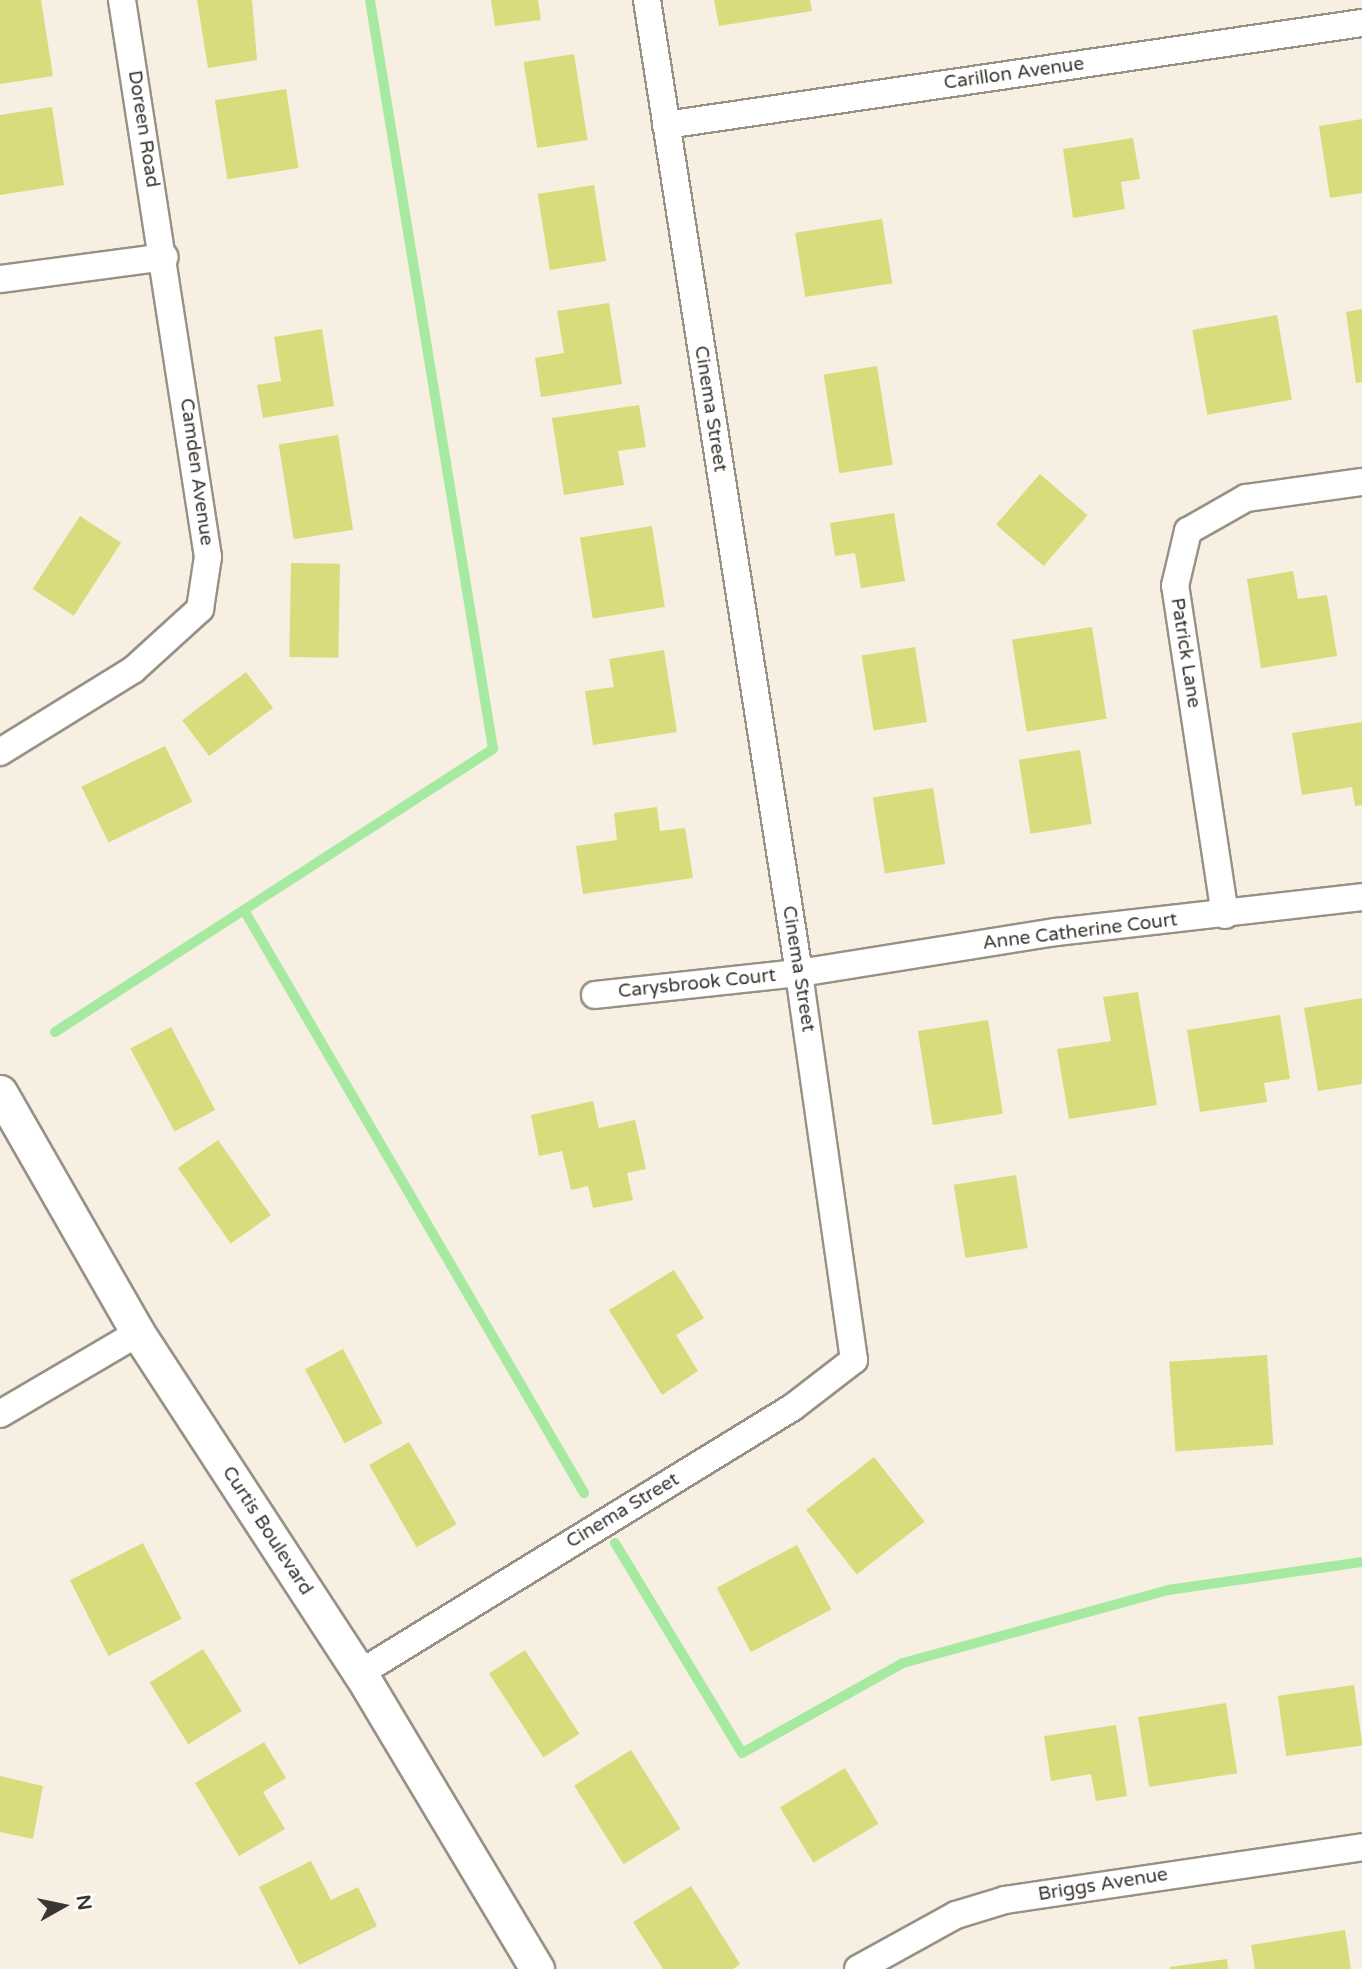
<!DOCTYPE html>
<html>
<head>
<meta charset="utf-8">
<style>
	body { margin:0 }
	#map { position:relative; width:1362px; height:1969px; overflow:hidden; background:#f7efe2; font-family:"Varela Round",sans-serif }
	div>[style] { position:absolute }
	.stream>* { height:10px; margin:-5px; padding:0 5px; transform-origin:5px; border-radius:5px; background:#a6eaa2 }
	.building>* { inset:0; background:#d9dc7c; transform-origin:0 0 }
	.roads { filter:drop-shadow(2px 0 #989186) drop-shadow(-2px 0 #989186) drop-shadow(0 2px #989186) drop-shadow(0 -2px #989186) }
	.minor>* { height:26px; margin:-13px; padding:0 13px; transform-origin:13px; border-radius:13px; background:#fff }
	.tertiary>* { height:33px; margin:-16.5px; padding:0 16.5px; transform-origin:16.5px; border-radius:16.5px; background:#fff }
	span { translate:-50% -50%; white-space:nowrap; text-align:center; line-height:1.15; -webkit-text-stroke:5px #fff; paint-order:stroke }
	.street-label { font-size:19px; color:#3a3632 }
	.north { position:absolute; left:28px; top:1871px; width:70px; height:70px; -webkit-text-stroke:5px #fff; paint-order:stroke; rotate:81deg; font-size:19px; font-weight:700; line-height:28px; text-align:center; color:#3a3632 }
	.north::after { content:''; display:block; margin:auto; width:24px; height:32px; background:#3a3632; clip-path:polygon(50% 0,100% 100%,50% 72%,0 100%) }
</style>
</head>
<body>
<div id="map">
	<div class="stream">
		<div style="left:244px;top:910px;width:675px;rotate:59.75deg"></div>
		<div style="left:55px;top:1032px;width:521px;rotate:-32.87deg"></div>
		<div style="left:493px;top:749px;width:759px;rotate:-99.33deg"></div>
		<div style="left:615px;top:1543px;width:245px;rotate:58.8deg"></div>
		<div style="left:742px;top:1753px;width:184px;rotate:-29.2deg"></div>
		<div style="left:903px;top:1663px;width:275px;rotate:-15.4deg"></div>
		<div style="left:1168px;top:1590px;width:196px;rotate:-8.2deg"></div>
	</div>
	<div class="building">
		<div style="clip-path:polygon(0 0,41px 0,53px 76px,0 84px)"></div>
		<div style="clip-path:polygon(197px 0,252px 0,257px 60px,208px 68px)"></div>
		<div style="clip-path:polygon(491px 0,538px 0,541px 20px,495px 26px)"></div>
		<div style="clip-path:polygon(714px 0,810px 0,812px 11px,719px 26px)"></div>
		<div style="left:574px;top:54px;width:87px;height:51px;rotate:81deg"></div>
		<div style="left:286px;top:89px;width:80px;height:72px;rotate:81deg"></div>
		<div style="clip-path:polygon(52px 107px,64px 185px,0 195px,0 115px)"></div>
		<div style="clip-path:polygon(1362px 119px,1362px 193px,1330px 198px,1319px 126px)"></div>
		<div style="clip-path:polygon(1133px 138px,1140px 179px,1121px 182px,1125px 209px,1073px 218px,1063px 149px)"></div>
		<div style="left:594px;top:185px;width:77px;height:57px;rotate:81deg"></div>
		<div style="left:882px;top:219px;width:65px;height:88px;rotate:81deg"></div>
		<div style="clip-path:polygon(609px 303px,622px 384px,541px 397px,535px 358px,564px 353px,557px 311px)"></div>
		<div style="clip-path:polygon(1362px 309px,1362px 382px,1356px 383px,1346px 312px)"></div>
		<div style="left:1277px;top:315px;width:86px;height:86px;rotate:80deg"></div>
		<div style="clip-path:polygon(322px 329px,334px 406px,263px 418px,257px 385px,281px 381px,274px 337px)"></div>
		<div style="left:877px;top:366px;width:100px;height:54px;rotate:81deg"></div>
		<div style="clip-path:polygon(639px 405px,646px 447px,618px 451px,624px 485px,564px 495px,552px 418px)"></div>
		<div style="left:338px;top:435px;width:96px;height:60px;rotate:81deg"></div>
		<div style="left:1040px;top:474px;width:63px;height:67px;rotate:41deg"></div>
		<div style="clip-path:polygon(894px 513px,905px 581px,861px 588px,855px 553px,835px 556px,830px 523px)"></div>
		<div style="left:80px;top:516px;width:49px;height:87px;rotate:33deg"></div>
		<div style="left:652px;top:526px;width:82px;height:73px;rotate:81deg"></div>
		<div style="left:291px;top:563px;width:49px;height:94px;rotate:1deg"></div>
		<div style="clip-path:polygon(1293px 571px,1298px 599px,1327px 595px,1337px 656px,1261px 668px,1247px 579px)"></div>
		<div style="left:1092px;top:627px;width:93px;height:81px;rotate:81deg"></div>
		<div style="left:915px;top:647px;width:76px;height:54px;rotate:81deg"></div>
		<div style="clip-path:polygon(664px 650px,677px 732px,593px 745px,585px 691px,614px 687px,609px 659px)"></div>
		<div style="left:246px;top:672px;width:45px;height:80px;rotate:53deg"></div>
		<div style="clip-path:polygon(1362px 722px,1362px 805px,1355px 806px,1352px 787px,1302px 795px,1292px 733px)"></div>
		<div style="left:165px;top:746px;width:62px;height:93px;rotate:64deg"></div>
		<div style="left:1080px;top:750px;width:75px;height:62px;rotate:81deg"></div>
		<div style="left:933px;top:788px;width:77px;height:61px;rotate:81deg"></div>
		<div style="clip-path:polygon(657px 807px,660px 831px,685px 828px,693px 878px,583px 894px,576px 846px,617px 840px,614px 813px)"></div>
		<div style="clip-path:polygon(1138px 992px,1157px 1105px,1069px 1119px,1057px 1049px,1111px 1041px,1103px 997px)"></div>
		<div style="clip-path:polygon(1362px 998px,1362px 1084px,1318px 1091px,1304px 1008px)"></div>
		<div style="clip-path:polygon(1280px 1015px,1290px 1079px,1264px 1083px,1267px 1102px,1200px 1112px,1187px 1030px)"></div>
		<div style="left:988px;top:1020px;width:95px;height:71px;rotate:81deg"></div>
		<div style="left:171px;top:1027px;width:94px;height:46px;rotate:62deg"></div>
		<div style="clip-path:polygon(593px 1101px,599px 1128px,635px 1120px,646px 1169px,627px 1173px,633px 1200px,593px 1208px,588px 1186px,571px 1190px,562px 1151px,539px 1156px,531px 1115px)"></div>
		<div style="left:218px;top:1140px;width:92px;height:49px;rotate:55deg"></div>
		<div style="left:1016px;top:1175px;width:74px;height:63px;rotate:81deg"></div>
		<div style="clip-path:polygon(674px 1270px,704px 1318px,676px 1335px,698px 1371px,662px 1395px,609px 1310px)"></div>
		<div style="left:343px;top:1349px;width:84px;height:43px;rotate:62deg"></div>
		<div style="left:1267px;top:1355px;width:90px;height:98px;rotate:86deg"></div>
		<div style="left:409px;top:1442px;width:95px;height:46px;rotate:60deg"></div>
		<div style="left:874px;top:1457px;width:82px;height:86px;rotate:52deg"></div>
		<div style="left:143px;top:1543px;width:85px;height:82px;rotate:63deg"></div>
		<div style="left:797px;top:1545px;width:73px;height:91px;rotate:62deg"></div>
		<div style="left:203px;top:1649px;width:73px;height:63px;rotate:58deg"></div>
		<div style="left:525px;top:1650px;width:100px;height:43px;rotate:57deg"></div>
		<div style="left:1354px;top:1685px;width:61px;height:77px;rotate:82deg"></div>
		<div style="left:1226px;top:1703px;width:71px;height:89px;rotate:81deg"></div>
		<div style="clip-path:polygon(1116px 1725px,1127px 1796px,1096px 1801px,1091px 1774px,1051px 1781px,1044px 1736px)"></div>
		<div style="clip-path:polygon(264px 1742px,286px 1778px,263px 1792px,285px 1829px,239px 1856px,195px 1783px)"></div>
		<div style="left:631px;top:1750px;width:93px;height:67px;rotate:58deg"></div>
		<div style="left:845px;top:1768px;width:65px;height:76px;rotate:59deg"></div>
		<div style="clip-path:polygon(0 1776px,43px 1786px,33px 1839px,0 1832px)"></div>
		<div style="clip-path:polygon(311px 1861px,331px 1900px,358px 1887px,377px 1926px,299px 1965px,259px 1887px)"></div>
		<div style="clip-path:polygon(691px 1886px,740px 1964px,733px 1969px,663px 1969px,633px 1922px)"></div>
		<div style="clip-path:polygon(1345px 1930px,1351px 1969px,1255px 1969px,1251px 1945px)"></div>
		<div style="clip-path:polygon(1227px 1959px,1228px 1969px,1170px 1969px,1170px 1967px)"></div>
	</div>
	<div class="roads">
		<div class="minor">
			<div style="left:666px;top:125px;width:703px;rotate:-8.34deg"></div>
			<div style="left:0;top:279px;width:166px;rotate:-7.6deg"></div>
			<div style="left:0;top:752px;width:156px;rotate:-31.7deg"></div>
			<div style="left:133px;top:670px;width:91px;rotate:-42.3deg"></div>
			<div style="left:200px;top:609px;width:53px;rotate:-81.3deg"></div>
			<div style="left:208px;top:557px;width:564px;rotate:-98.78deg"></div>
			<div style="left:1225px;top:915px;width:333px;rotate:-98.6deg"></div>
			<div style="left:1175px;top:586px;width:57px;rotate:-76.7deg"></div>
			<div style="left:1188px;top:531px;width:67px;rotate:-29.6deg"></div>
			<div style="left:1246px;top:498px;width:117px;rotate:-7.9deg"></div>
			<div style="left:595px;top:995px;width:205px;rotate:-6.2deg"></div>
			<div style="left:799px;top:973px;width:260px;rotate:-9.1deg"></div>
			<div style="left:1056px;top:932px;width:308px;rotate:-6.5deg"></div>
			<div style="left:0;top:1414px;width:160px;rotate:-30.4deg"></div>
			<div style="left:360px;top:1673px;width:508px;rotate:-31.56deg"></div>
			<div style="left:793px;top:1407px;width:77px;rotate:-37.6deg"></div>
			<div style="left:854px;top:1360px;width:391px;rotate:-98.1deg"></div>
			<div style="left:799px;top:973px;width:985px;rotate:-98.88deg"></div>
			<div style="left:858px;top:1969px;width:112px;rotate:-28.9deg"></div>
			<div style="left:956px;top:1915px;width:51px;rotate:-17deg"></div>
			<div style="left:1005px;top:1900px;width:361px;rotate:-8.4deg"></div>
		</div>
		<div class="tertiary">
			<div style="left:0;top:1092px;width:278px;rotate:60.2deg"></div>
			<div style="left:138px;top:1333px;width:406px;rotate:56.9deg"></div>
			<div style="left:360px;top:1673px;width:345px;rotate:59.1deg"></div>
		</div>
	</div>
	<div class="street-label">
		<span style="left:1014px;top:74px;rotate:-8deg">Carillon Avenue</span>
		<span style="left:143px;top:129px;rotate:81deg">Doreen Road</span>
		<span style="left:710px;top:409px;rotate:81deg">Cinema Street</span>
		<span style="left:196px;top:472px;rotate:82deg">Camden Avenue</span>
		<span style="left:1185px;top:653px;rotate:81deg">Patrick Lane</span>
		<span style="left:1080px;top:932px;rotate:-7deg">Anne Catherine Court</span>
		<span style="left:798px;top:969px;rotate:81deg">Cinema Street</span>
		<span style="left:697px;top:984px;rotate:-6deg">Carysbrook Court</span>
		<span style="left:623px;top:1511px;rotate:-31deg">Cinema Street</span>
		<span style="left:267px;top:1531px;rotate:57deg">Curtis Boulevard</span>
		<span style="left:1103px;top:1885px;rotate:-9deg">Briggs Avenue</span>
	</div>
	<div class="north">N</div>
</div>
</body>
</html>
